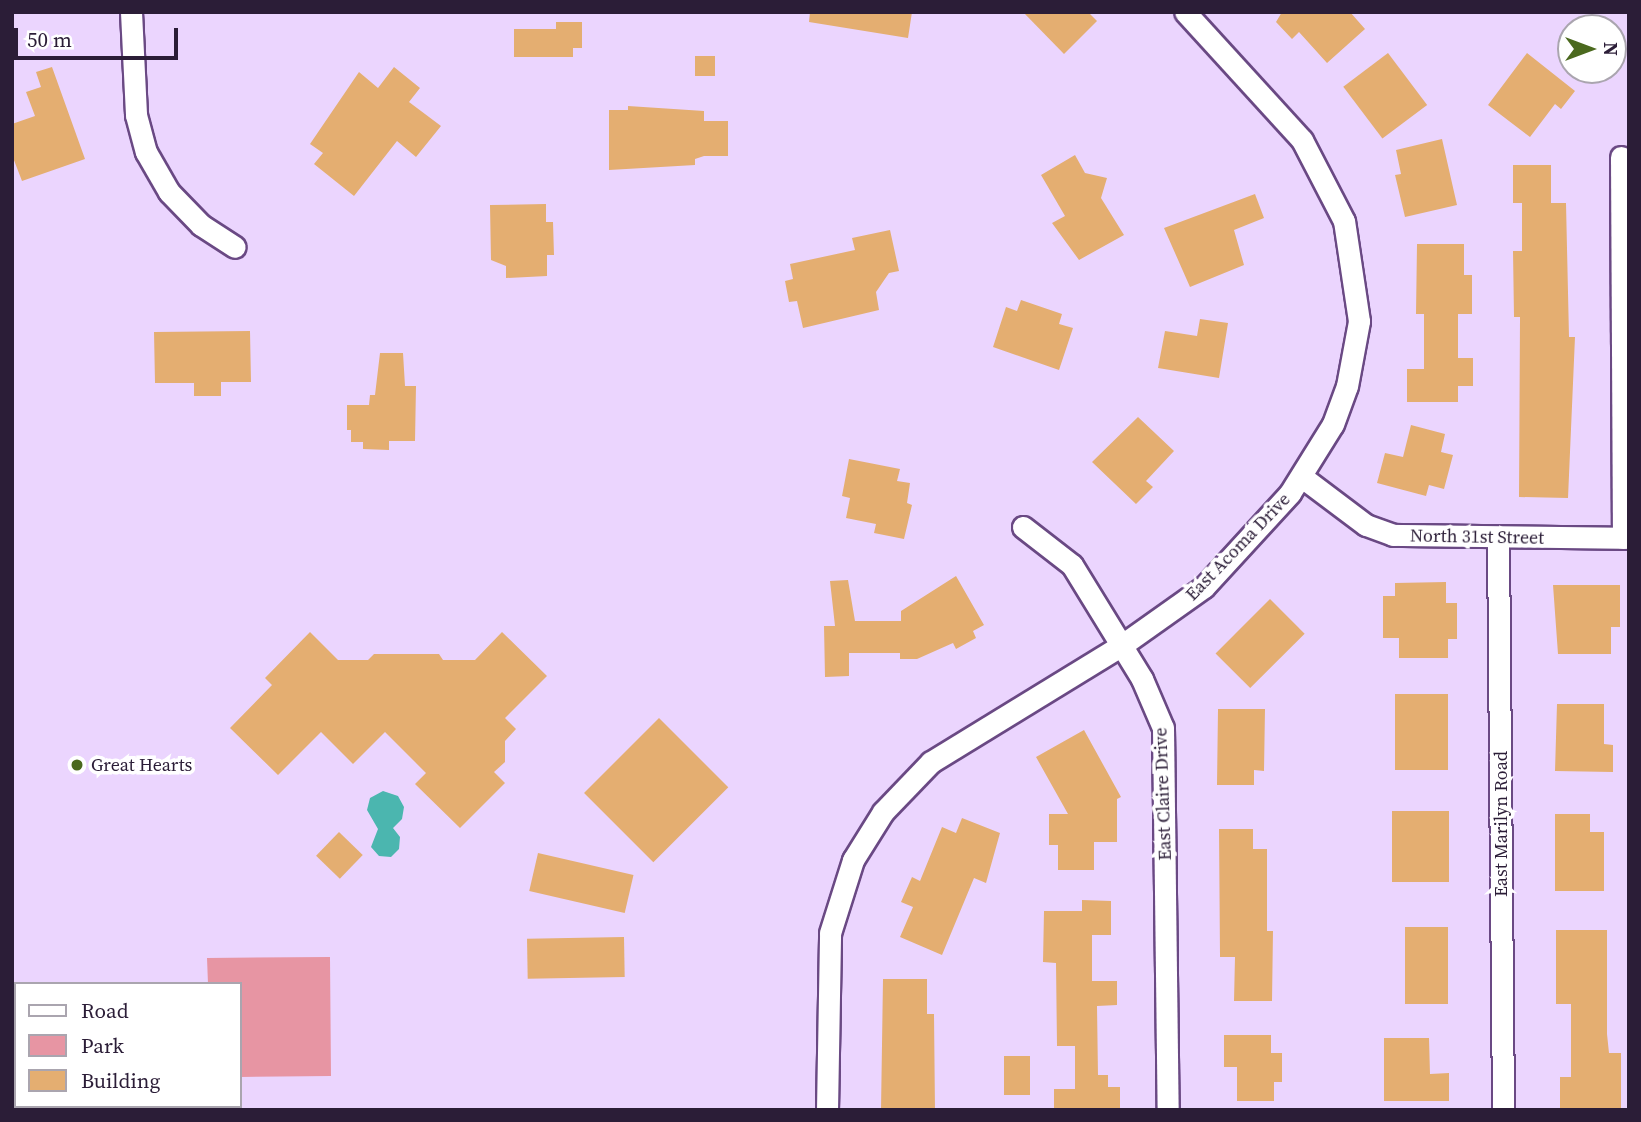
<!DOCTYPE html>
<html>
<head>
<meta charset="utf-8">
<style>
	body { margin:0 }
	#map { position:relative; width:1641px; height:1122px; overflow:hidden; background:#ebd5fe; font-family:"Source Serif 4",serif }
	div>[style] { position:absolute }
	.green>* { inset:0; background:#e795a3 }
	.water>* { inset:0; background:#4bb6af }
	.building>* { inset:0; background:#e4ae71; transform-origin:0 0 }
	.roads { filter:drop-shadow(2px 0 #6a4984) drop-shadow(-2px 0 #6a4984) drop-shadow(0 2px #6a4984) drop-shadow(0 -2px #6a4984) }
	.street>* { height:21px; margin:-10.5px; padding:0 10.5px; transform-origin:10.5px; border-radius:10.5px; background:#fff }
	.dots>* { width:19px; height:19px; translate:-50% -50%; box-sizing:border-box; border:4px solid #fff; border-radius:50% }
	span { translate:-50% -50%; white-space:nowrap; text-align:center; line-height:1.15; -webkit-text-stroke:7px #fff; paint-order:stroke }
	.street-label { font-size:18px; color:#2b1d37 }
	.poi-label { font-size:18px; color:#2b1d37 }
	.left { translate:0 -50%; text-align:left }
	.frame { position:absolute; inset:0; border:14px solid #2b1d37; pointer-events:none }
	.legend { position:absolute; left:14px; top:982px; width:228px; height:126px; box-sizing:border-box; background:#fff; border:2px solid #aaa5af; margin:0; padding:9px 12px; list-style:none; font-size:21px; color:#2b1d37 }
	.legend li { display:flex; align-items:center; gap:14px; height:35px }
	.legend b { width:35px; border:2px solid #aaa5af }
	.north { position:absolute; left:1557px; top:14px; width:70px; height:70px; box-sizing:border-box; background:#fff; border:2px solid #aaa5af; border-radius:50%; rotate:90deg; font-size:19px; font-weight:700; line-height:28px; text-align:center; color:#2b1d37 }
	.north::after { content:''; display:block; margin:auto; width:24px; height:32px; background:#4b691e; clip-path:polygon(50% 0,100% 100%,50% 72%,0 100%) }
	.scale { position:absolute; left:14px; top:28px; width:164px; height:32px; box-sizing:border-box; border:4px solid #2b1d37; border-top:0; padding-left:9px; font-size:21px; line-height:24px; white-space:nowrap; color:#2b1d37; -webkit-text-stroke:5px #fff; paint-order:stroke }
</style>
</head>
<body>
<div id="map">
	<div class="green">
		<div style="clip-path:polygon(330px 957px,331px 1076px,240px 1077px,240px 984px,208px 984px,207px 958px)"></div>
	</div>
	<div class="water">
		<div style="clip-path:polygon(383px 791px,398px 796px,404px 807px,402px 819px,393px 828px,400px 837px,399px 849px,391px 857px,379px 856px,371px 847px,378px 829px,367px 810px,370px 798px)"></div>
	</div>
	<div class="building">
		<div style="clip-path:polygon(810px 12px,912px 12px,908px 38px,809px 22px)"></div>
		<div style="clip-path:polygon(1023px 12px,1088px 12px,1097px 21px,1064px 54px)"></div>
		<div style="clip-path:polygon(1282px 12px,1350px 12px,1365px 29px,1327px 63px,1299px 32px,1292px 39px,1276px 22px)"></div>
		<div style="clip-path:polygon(556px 22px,582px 22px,582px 48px,573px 48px,573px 57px,514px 57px,514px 29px,556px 29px)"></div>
		<div style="left:1388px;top:53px;width:65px;height:56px;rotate:53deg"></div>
		<div style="clip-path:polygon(1527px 53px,1575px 91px,1561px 109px,1555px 104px,1530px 137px,1488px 105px)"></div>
		<div style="left:695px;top:56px;width:20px;height:20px"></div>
		<div style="clip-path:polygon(52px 67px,85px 159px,22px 181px,12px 155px,12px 124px,35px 116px,26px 92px,41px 87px,36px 72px)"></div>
		<div style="clip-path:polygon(394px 67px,420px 88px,409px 102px,441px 126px,416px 157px,397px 141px,354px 196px,314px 164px,323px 153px,310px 144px,359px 72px,378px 88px)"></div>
		<div style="clip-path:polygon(628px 106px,704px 111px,704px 121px,728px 121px,728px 156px,704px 156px,695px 159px,695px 165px,609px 170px,609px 110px,628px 110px)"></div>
		<div style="clip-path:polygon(1442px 139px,1457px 205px,1405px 217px,1395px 175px,1401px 174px,1396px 150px)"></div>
		<div style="clip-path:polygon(1075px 155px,1085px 173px,1107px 178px,1101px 198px,1124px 235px,1079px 260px,1052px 223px,1065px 216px,1041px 175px)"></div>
		<div style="clip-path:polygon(1513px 165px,1551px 165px,1551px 203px,1566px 203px,1569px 337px,1575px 337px,1568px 498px,1519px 497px,1520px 317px,1514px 317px,1513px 251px,1522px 251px,1522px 203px,1513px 203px)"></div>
		<div style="clip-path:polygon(1255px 194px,1264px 218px,1234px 230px,1244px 265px,1190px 287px,1164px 228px)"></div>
		<div style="clip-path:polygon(546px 204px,546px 222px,553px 222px,554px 255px,547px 255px,547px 276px,506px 278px,506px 266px,491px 260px,490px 205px)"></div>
		<div style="clip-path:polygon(890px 230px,899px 271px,889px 273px,876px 292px,879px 310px,803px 328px,797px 301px,789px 302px,785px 281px,793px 279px,790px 264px,855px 250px,852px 238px)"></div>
		<div style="clip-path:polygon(1417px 244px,1464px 244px,1464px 275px,1472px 275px,1472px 314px,1458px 314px,1458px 358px,1473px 358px,1473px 386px,1458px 386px,1458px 402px,1407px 402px,1407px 369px,1424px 369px,1424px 314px,1416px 314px)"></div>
		<div style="clip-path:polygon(1021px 300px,1062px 314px,1059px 324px,1073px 328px,1059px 370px,993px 347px,1006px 307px,1017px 311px)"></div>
		<div style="clip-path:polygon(1200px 319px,1228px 323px,1219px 378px,1158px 368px,1165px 331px,1197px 336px)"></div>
		<div style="clip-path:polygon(250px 331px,251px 382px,221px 382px,221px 396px,194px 396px,194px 383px,155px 383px,154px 332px)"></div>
		<div style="clip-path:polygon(380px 353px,403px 353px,405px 386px,416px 386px,415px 441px,389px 441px,389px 450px,363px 449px,363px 442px,351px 442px,351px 430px,347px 430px,347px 405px,369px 405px,370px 395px,375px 395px)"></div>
		<div style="clip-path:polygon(1138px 417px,1174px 451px,1146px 481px,1153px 487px,1136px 504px,1092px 462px)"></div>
		<div style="clip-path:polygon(1411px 425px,1445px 434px,1441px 452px,1453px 455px,1444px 489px,1429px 485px,1426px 496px,1377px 483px,1385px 453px,1403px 457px)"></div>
		<div style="clip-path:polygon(849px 459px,900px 469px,897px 481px,910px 483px,907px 503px,912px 505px,904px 539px,874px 533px,876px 524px,846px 518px,850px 498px,842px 496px)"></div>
		<div style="clip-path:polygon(956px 576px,984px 625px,973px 631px,976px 638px,956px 649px,953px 643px,917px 659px,900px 659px,900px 653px,849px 653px,849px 676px,825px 677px,824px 626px,835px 626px,830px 581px,848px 580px,855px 621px,901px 621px,901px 611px)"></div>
		<div style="clip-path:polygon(1446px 582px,1446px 603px,1457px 603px,1457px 639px,1448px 639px,1448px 658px,1399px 658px,1399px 638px,1383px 638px,1383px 596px,1395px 596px,1395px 583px)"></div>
		<div style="clip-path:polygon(1553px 585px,1620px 585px,1620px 627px,1611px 627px,1611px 654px,1558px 654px)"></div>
		<div style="left:1270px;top:599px;width:49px;height:77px;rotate:45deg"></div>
		<div style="clip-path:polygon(310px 632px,338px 660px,368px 660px,374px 654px,439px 654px,443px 660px,475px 660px,502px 632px,547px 676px,505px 718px,516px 729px,505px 741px,505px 762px,494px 772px,505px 783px,460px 828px,415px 784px,426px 773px,385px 732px,353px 764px,321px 732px,278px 775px,230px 728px,272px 685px,265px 678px)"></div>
		<div style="left:1395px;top:694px;width:53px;height:76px"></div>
		<div style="clip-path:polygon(1557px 704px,1604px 704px,1604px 744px,1613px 745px,1613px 772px,1555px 771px)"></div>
		<div style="clip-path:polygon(1218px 709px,1265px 709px,1264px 771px,1254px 770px,1254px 785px,1217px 785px)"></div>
		<div style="left:659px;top:718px;width:98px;height:106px;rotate:45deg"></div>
		<div style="clip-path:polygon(1084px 730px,1121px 797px,1117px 799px,1117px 842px,1094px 842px,1094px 870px,1058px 870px,1058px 845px,1049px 845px,1049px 814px,1068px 814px,1036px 757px)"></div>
		<div style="left:1392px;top:811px;width:57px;height:71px"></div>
		<div style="clip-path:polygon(1555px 814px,1590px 814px,1590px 832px,1604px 832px,1604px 891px,1555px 891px)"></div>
		<div style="clip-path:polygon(962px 818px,1000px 833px,986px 883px,974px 878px,942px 955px,900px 937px,913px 907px,901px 902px,912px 877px,920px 881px,942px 827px,956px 833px)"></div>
		<div style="clip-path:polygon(1219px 829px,1253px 829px,1253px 849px,1267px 849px,1267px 931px,1273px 931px,1272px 1001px,1234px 1001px,1235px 957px,1220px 957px)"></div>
		<div style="left:339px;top:832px;width:33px;height:33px;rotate:44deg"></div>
		<div style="left:538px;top:853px;width:98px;height:39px;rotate:13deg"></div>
		<div style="clip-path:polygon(1082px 900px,1111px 901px,1111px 935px,1092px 935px,1092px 981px,1117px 981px,1117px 1005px,1097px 1006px,1098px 1075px,1108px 1075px,1108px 1087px,1120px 1087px,1120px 1110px,1054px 1110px,1054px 1089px,1075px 1089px,1075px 1046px,1057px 1046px,1056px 963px,1043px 962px,1044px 911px,1082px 911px)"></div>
		<div style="left:1405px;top:927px;width:43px;height:77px"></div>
		<div style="clip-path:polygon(1556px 930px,1607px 930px,1607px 1034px,1609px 1053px,1621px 1053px,1621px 1110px,1560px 1110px,1560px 1077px,1571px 1077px,1571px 1004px,1556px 1004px)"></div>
		<div style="left:624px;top:937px;width:40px;height:97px;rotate:89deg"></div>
		<div style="clip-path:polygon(883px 979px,927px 979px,927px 1014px,934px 1014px,935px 1110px,881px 1110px)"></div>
		<div style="clip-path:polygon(1224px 1035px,1271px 1035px,1271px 1053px,1282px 1053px,1282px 1082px,1274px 1082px,1274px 1101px,1237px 1101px,1237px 1067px,1224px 1067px)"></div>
		<div style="clip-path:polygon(1384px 1038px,1429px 1038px,1430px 1074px,1449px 1073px,1449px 1101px,1384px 1101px)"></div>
		<div style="left:1004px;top:1056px;width:26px;height:39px"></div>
	</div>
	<div class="roads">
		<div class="street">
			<div style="left:131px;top:12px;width:103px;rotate:87.2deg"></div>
			<div style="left:136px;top:115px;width:38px;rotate:75deg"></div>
			<div style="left:146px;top:152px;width:46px;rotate:60.1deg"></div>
			<div style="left:169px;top:192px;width:46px;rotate:45.9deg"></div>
			<div style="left:201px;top:225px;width:40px;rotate:32.9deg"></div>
			<div style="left:1621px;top:157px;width:381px;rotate:89.7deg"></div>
			<div style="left:1302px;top:477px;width:80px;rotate:36.9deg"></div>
			<div style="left:1366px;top:525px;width:29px;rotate:20deg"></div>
			<div style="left:1393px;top:535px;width:236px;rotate:0.7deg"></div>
			<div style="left:1023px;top:527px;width:62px;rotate:37.8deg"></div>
			<div style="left:1072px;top:565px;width:134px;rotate:58.4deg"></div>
			<div style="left:1142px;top:679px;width:53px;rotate:66.8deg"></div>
			<div style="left:1163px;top:728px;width:382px;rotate:89.3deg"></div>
			<div style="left:1498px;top:538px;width:572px;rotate:89.5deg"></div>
			<div style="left:827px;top:1110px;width:177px;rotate:-89deg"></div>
			<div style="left:830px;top:933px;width:77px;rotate:-72.5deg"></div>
			<div style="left:853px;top:860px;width:57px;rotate:-58deg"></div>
			<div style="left:883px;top:812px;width:69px;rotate:-46.2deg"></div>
			<div style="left:931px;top:762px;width:224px;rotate:-31.5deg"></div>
			<div style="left:1122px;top:645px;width:100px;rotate:-35.3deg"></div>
			<div style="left:1204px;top:587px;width:127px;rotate:-47.5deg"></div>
			<div style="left:1290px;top:493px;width:81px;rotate:-58.1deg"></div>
			<div style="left:1333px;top:424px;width:40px;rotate:-69.8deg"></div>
			<div style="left:1347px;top:386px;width:66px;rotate:-79.5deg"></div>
			<div style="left:1359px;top:321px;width:101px;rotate:-98.5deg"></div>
			<div style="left:1344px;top:221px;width:91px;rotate:-117.4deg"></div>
			<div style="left:1302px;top:140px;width:173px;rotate:-132.4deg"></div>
		</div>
	</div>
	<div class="dots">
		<div style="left:77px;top:765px;background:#4b691e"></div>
	</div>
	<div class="street-label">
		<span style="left:1477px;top:537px;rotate:1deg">North 31st Street</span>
		<span style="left:1238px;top:547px;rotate:-46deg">East Acoma Drive</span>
		<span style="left:1163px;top:794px;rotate:-92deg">East Claire Drive</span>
		<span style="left:1501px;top:824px;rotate:-90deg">East Marilyn Road</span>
	</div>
	<div class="poi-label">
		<span class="left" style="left:91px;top:765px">Great Hearts</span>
	</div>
	<div class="frame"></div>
	<ul class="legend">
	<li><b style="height:9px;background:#fff"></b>Road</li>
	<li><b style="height:19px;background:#e795a3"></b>Park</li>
	<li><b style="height:19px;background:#e4ae71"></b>Building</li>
	</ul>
	<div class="north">N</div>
	<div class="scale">50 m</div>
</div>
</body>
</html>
